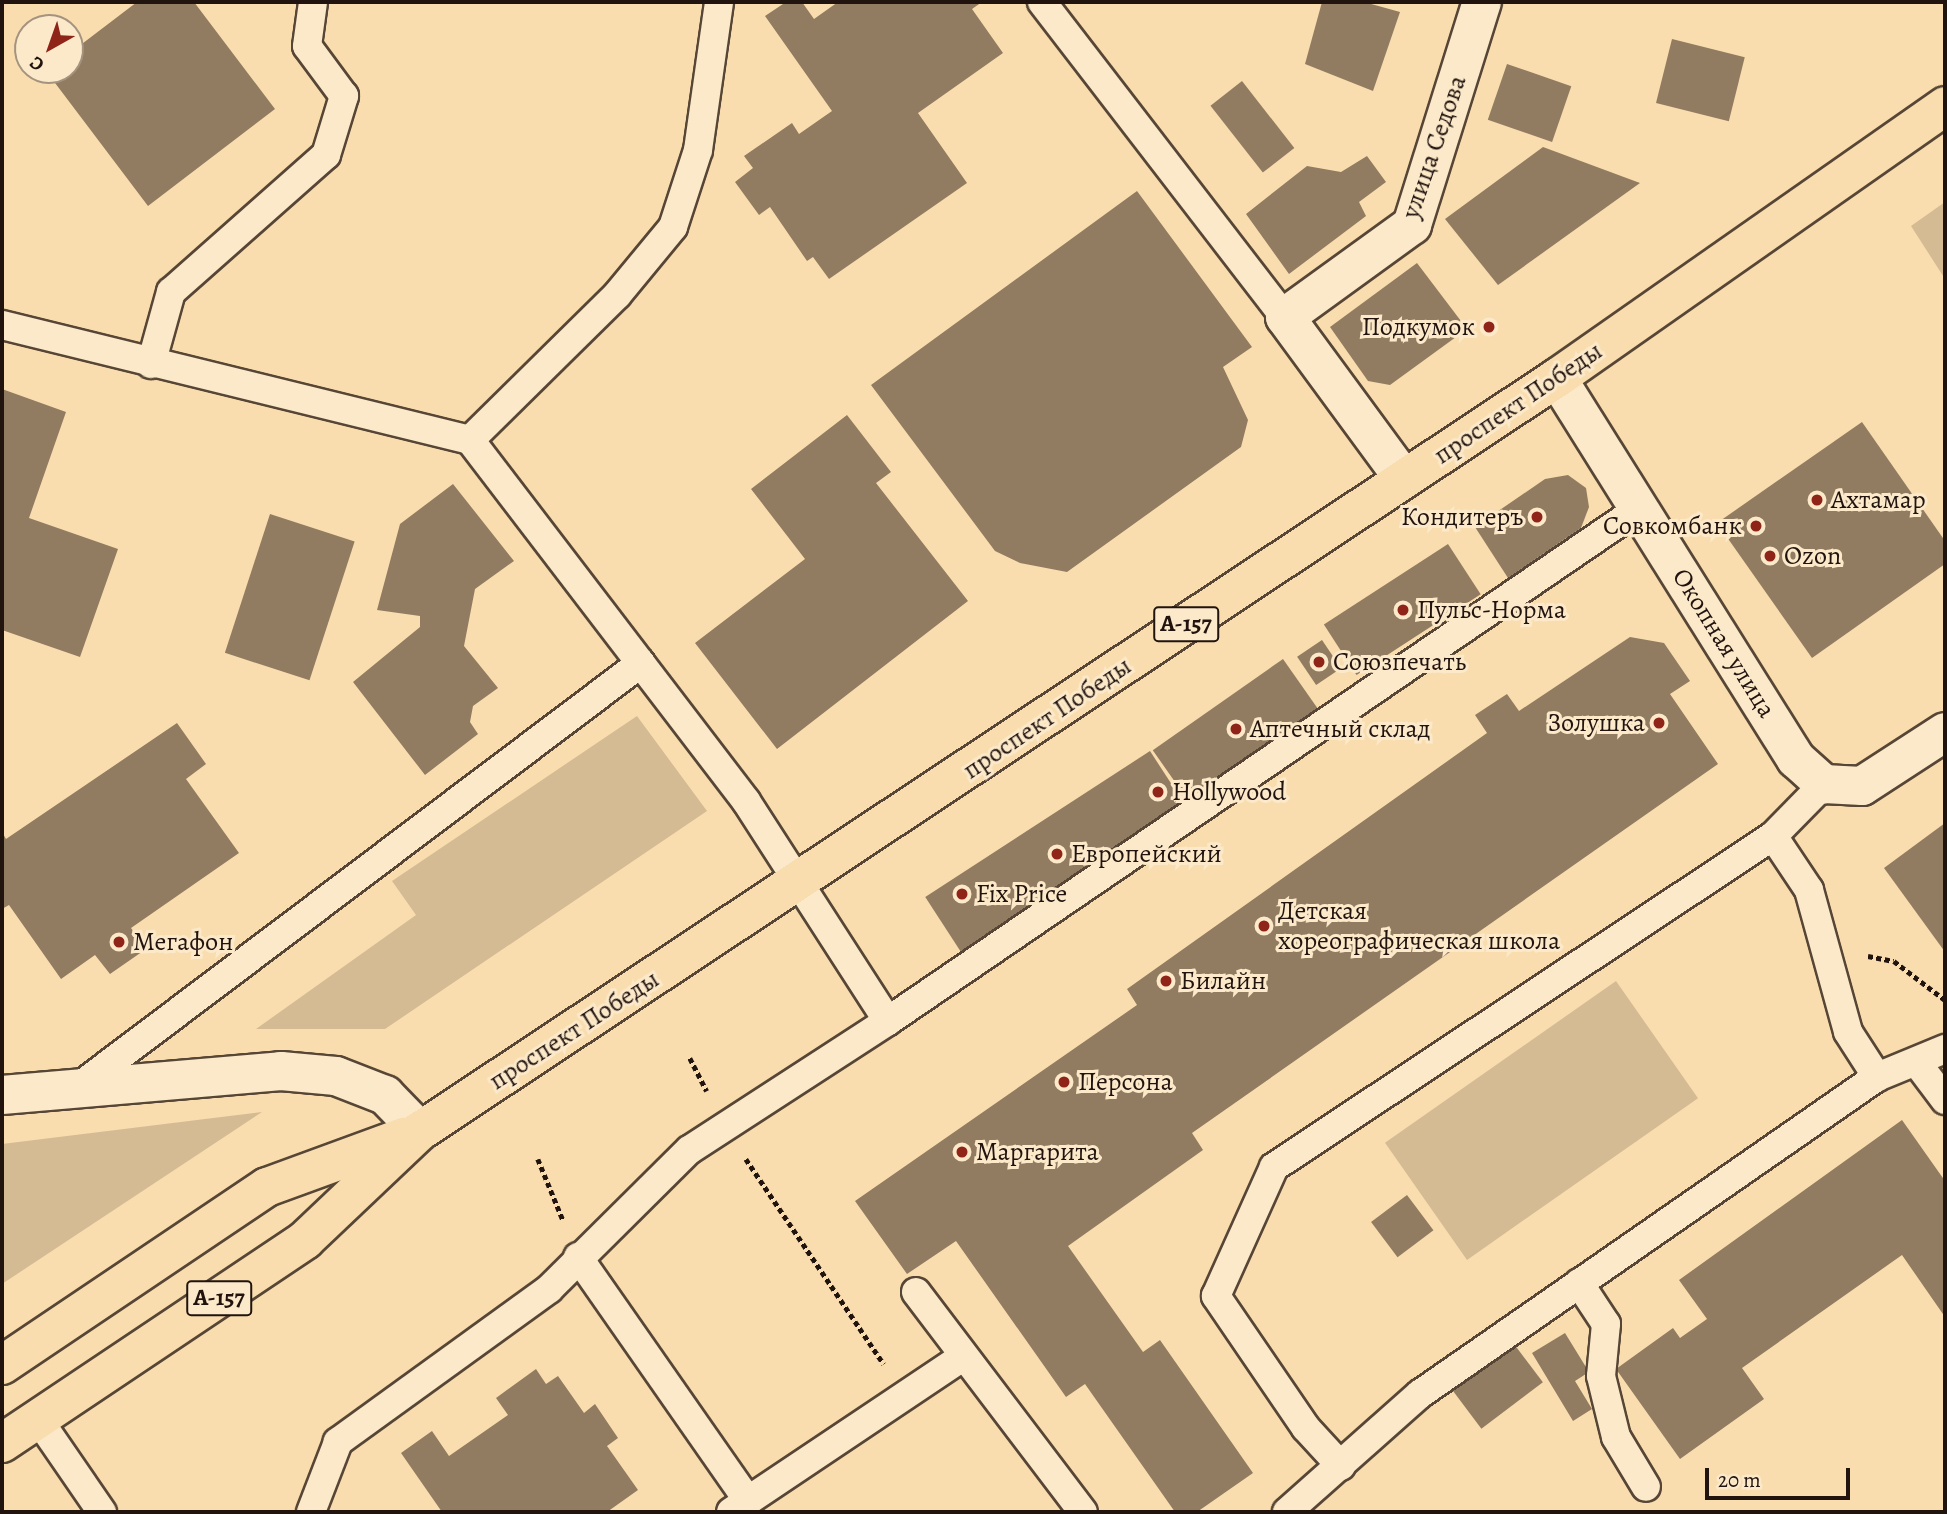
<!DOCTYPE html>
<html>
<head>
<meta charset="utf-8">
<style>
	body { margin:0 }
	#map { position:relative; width:1947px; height:1514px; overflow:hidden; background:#f9ddae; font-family:Alegreya,serif }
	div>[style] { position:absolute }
	.green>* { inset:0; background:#d4bb93; transform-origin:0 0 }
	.building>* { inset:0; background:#917c61; transform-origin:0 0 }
	.path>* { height:4.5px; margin-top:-2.25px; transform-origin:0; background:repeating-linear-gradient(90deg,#21130e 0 5px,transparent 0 8.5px) }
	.roads { filter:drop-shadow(2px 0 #574636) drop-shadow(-2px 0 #574636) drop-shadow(0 2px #574636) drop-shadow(0 -2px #574636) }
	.lane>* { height:28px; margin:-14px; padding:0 14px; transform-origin:14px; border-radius:14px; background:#fbe9ca }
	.street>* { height:38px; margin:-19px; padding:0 19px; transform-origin:19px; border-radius:19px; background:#fbe9ca }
	.primary>* { height:38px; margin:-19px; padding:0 19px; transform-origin:19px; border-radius:19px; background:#f9ddae }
	.dots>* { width:19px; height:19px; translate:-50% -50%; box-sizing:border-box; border:4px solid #fbe9ca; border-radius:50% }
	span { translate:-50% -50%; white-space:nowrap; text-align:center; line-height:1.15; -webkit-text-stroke:6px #fbe9ca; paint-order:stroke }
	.shield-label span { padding:2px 5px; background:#fbe9ca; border:2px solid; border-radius:5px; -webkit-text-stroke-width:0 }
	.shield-label { font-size:24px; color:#21130e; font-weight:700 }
	.street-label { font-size:26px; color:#21130e }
	.poi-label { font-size:26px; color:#21130e }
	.right { translate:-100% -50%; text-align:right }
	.left { translate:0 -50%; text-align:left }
	.frame { position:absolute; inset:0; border:4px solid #21130e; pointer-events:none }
	.north { position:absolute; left:14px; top:14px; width:70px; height:70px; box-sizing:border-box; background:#fbe9ca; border:2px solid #a4937f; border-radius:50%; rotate:220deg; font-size:19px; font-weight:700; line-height:28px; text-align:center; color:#21130e }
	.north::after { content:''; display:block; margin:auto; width:24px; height:32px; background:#8f2418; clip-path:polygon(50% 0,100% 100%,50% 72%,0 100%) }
	.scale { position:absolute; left:1705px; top:1468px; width:145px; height:32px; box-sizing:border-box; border:4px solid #21130e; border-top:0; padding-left:9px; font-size:21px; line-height:24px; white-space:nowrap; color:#21130e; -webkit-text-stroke:5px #fbe9ca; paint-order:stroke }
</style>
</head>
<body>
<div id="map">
	<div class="green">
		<div style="clip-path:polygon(1945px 202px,1945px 279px,1911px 226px)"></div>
		<div style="clip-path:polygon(637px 716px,707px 811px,385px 1029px,256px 1029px,416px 915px,392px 881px)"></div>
		<div style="left:1616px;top:981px;width:143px;height:282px;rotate:55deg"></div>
		<div style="clip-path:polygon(262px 1112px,2px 1284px,2px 1144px)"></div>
	</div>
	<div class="building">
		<div style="clip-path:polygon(137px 2px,194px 2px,275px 109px,148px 206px,46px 71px,70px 70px,70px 53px)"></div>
		<div style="clip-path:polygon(786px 2px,802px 2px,814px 19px,838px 2px,982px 2px,972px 9px,1003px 53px,918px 113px,967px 183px,829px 279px,813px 257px,807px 261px,770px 207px,759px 215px,735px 182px,753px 168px,744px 156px,792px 123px,799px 134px,832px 111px,765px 16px)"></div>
		<div style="clip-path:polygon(1322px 2px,1364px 2px,1400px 12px,1373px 91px,1305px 64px)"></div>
		<div style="left:1672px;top:39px;width:75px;height:66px;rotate:14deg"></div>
		<div style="left:1507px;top:64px;width:68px;height:59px;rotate:19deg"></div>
		<div style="left:1242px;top:81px;width:85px;height:40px;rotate:52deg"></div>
		<div style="clip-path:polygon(1543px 147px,1640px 183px,1498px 285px,1445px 219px)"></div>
		<div style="clip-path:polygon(1367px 156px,1386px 182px,1359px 202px,1366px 216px,1289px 274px,1246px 214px,1307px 166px,1341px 172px)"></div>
		<div style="clip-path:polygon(1137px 191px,1252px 347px,1223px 367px,1248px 420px,1241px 447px,1067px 572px,1020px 563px,995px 551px,871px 385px)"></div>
		<div style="clip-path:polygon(1417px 263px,1467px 329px,1390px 385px,1368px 381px,1330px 327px)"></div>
		<div style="clip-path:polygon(2px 389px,66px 412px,29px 518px,118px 549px,80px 657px,2px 630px)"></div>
		<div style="clip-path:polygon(847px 415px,891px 472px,876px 483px,968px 601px,777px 749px,695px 643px,805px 559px,751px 489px)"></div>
		<div style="clip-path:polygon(1862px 422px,1945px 541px,1945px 564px,1812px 658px,1717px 523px)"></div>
		<div style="clip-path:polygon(1568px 475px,1586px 488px,1589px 507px,1581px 528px,1508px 578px,1475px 527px,1545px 479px)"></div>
		<div style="clip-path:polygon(453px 484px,514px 561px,475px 589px,464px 646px,498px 688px,473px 706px,470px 722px,478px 734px,425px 775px,353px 682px,420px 627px,420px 616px,377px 610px,400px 524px)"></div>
		<div style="left:270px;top:514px;width:89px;height:146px;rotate:18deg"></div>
		<div style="left:1448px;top:544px;width:60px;height:148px;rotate:57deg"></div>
		<div style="clip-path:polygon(1630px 637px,1664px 643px,1690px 681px,1670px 694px,1718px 764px,1192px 1133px,1203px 1150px,1068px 1246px,1143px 1352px,1160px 1340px,1253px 1473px,1197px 1512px,1175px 1512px,1085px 1384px,1066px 1397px,956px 1241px,907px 1274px,855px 1201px,1137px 1005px,1127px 989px,1487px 733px,1475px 715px,1507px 694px,1519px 711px)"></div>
		<div style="left:1322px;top:640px;width:34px;height:30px;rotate:56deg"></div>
		<div style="left:1283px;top:659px;width:62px;height:159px;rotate:55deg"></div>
		<div style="clip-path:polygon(177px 723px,206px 764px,186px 779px,239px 853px,131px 928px,146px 949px,110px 974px,95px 955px,61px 979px,9px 905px,2px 909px,2px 832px,6px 839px)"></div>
		<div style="left:1150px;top:751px;width:68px;height:268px;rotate:57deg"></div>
		<div style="clip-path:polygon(1945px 823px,1945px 952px,1884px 868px)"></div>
		<div style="clip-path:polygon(1902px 1120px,1945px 1181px,1945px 1317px,1902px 1255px,1742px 1368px,1764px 1399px,1680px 1459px,1616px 1369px,1673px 1328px,1680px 1338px,1707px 1319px,1679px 1280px)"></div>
		<div style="left:1407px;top:1195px;width:44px;height:45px;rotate:53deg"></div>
		<div style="clip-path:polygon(1565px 1333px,1589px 1372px,1575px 1381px,1592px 1409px,1573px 1421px,1532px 1353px)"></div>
		<div style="left:1514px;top:1344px;width:48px;height:77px;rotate:53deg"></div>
		<div style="clip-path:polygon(536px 1369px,546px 1384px,558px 1376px,584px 1413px,595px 1404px,618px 1438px,607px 1446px,638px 1490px,607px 1512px,442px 1512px,401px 1453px,432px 1431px,449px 1456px,508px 1415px,496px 1398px)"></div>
	</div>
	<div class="path">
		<div style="left:1868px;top:956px;width:26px;rotate:11deg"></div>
		<div style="left:1894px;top:961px;width:64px;rotate:37.4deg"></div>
		<div style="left:690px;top:1058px;width:37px;rotate:63deg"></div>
		<div style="left:538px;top:1159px;width:66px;rotate:67.7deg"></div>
		<div style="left:746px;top:1159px;width:247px;rotate:56.1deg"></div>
	</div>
	<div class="roads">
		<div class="lane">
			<div style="left:1042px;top:2px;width:398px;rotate:52.4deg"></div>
			<div style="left:2px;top:325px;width:482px;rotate:13.8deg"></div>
			<div style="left:470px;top:440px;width:454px;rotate:52.6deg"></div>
			<div style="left:746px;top:801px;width:262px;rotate:57.2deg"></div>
			<div style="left:888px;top:1021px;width:237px;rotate:147deg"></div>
			<div style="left:689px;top:1150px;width:197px;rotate:135.2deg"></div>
			<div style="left:549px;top:1289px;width:261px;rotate:144.1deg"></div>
			<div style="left:338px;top:1442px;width:75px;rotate:111.1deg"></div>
			<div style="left:151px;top:364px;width:75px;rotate:-74.5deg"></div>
			<div style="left:171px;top:292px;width:207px;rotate:-41.5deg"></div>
			<div style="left:326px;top:155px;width:62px;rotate:-73deg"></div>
			<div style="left:344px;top:96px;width:62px;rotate:-126.5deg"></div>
			<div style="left:307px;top:46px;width:44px;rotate:-82.2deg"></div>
			<div style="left:470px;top:440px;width:206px;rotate:-44.6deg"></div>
			<div style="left:617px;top:295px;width:88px;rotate:-50.5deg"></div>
			<div style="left:673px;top:227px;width:81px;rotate:-72deg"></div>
			<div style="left:698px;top:150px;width:149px;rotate:-81.9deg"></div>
			<div style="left:1773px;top:836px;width:65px;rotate:56.3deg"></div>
			<div style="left:1809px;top:890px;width:147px;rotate:74.6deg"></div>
			<div style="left:1848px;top:1032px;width:54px;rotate:57.2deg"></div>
			<div style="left:888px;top:1021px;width:910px;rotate:-34.3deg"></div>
			<div style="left:1918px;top:1064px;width:45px;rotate:53.1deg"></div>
			<div style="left:77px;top:1088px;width:706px;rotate:-37deg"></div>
			<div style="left:578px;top:1257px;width:297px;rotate:55.1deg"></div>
			<div style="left:1579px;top:1283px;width:49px;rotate:56.6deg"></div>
			<div style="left:1606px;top:1324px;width:52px;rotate:95.5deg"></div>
			<div style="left:1601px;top:1376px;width:63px;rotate:76.2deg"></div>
			<div style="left:1616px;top:1437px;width:58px;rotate:59deg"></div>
			<div style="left:916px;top:1292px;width:276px;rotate:52.8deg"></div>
			<div style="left:38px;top:1419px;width:113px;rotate:55.5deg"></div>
			<div style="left:1341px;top:1466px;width:52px;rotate:-132.6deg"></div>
			<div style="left:1306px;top:1428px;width:160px;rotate:-124.3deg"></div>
			<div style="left:1216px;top:1296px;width:141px;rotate:-65.8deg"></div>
			<div style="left:1274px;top:1167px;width:599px;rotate:-33.56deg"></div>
			<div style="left:1773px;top:836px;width:73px;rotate:-45.6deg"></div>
			<div style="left:731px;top:1512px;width:277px;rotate:-33.8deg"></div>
			<div style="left:1287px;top:1512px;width:178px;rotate:-41.6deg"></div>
			<div style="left:1420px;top:1394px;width:556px;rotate:-34.75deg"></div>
			<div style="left:1877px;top:1077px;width:74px;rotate:-22.4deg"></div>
		</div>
		<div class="street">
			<div style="left:1557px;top:378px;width:450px;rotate:57.9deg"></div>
			<div style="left:1796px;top:759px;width:38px;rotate:42deg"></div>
			<div style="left:1824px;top:784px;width:38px;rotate:3deg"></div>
			<div style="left:1862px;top:786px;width:99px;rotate:-33deg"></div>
			<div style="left:1404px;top:479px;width:201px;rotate:-126.3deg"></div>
			<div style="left:1285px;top:317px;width:157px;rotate:-35.9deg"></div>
			<div style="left:1412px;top:225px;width:234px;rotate:-72.6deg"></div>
			<div style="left:2px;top:1095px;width:280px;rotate:-4.9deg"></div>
			<div style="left:281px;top:1071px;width:55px;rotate:5.2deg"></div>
			<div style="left:336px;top:1076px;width:53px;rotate:21.2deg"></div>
			<div style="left:385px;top:1095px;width:50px;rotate:45.8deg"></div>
		</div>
		<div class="primary">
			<div style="left:2px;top:1365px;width:319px;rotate:-33.9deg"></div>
			<div style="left:267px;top:1187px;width:146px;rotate:-20.1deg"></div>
			<div style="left:2px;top:1443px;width:365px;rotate:-33.8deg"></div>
			<div style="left:305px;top:1240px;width:158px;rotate:-43.5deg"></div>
			<div style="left:420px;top:1131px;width:1364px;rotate:-33.52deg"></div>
			<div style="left:1557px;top:378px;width:474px;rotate:-35deg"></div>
		</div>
	</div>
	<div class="dots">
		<div style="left:1489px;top:327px;background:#8f2418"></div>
		<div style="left:1817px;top:500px;background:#8f2418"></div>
		<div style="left:1537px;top:517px;background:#8f2418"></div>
		<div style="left:1756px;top:526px;background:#8f2418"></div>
		<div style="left:1770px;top:556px;background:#8f2418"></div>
		<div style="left:1403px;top:610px;background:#8f2418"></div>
		<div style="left:1319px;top:662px;background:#8f2418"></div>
		<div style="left:1659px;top:723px;background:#8f2418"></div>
		<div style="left:1236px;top:729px;background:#8f2418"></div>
		<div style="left:1158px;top:792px;background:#8f2418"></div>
		<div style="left:1057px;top:854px;background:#8f2418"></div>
		<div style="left:962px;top:894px;background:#8f2418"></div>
		<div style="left:1264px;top:926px;background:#8f2418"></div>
		<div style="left:119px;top:942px;background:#8f2418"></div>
		<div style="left:1166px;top:981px;background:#8f2418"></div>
		<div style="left:1064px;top:1082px;background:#8f2418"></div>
		<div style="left:962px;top:1152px;background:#8f2418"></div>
	</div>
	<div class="shield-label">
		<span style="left:1186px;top:624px">А-157</span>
		<span style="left:219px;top:1298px">А-157</span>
	</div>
	<div class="street-label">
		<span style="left:1434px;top:147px;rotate:-71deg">улица Седова</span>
		<span style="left:1518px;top:403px;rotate:-34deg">проспект Победы</span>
		<span style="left:1724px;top:643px;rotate:58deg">Окопная улица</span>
		<span style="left:1047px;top:718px;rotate:-34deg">проспект Победы</span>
		<span style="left:574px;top:1030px;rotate:-33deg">проспект Победы</span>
	</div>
	<div class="poi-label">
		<span class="right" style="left:1475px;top:327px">Подкумок</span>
		<span class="left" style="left:1831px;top:500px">Ахтамар</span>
		<span class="right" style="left:1523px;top:517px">Кондитеръ</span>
		<span class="right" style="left:1742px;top:526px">Совкомбанк</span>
		<span class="left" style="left:1784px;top:556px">Ozon</span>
		<span class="left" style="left:1417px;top:610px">Пульс-Норма</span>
		<span class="left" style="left:1333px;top:662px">Союзпечать</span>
		<span class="right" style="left:1645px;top:723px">Золушка</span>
		<span class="left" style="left:1250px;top:729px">Аптечный склад</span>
		<span class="left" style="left:1172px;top:792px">Hollywood</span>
		<span class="left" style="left:1071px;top:854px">Европейский</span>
		<span class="left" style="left:976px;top:894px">Fix Price</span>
		<span class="left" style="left:1278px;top:926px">Детская<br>хореографическая школа</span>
		<span class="left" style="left:133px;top:942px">Мегафон</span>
		<span class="left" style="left:1180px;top:981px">Билайн</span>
		<span class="left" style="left:1078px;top:1082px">Персона</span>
		<span class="left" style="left:976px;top:1152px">Маргарита</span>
	</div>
	<div class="frame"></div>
	<div class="north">С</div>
	<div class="scale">20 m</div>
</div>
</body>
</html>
